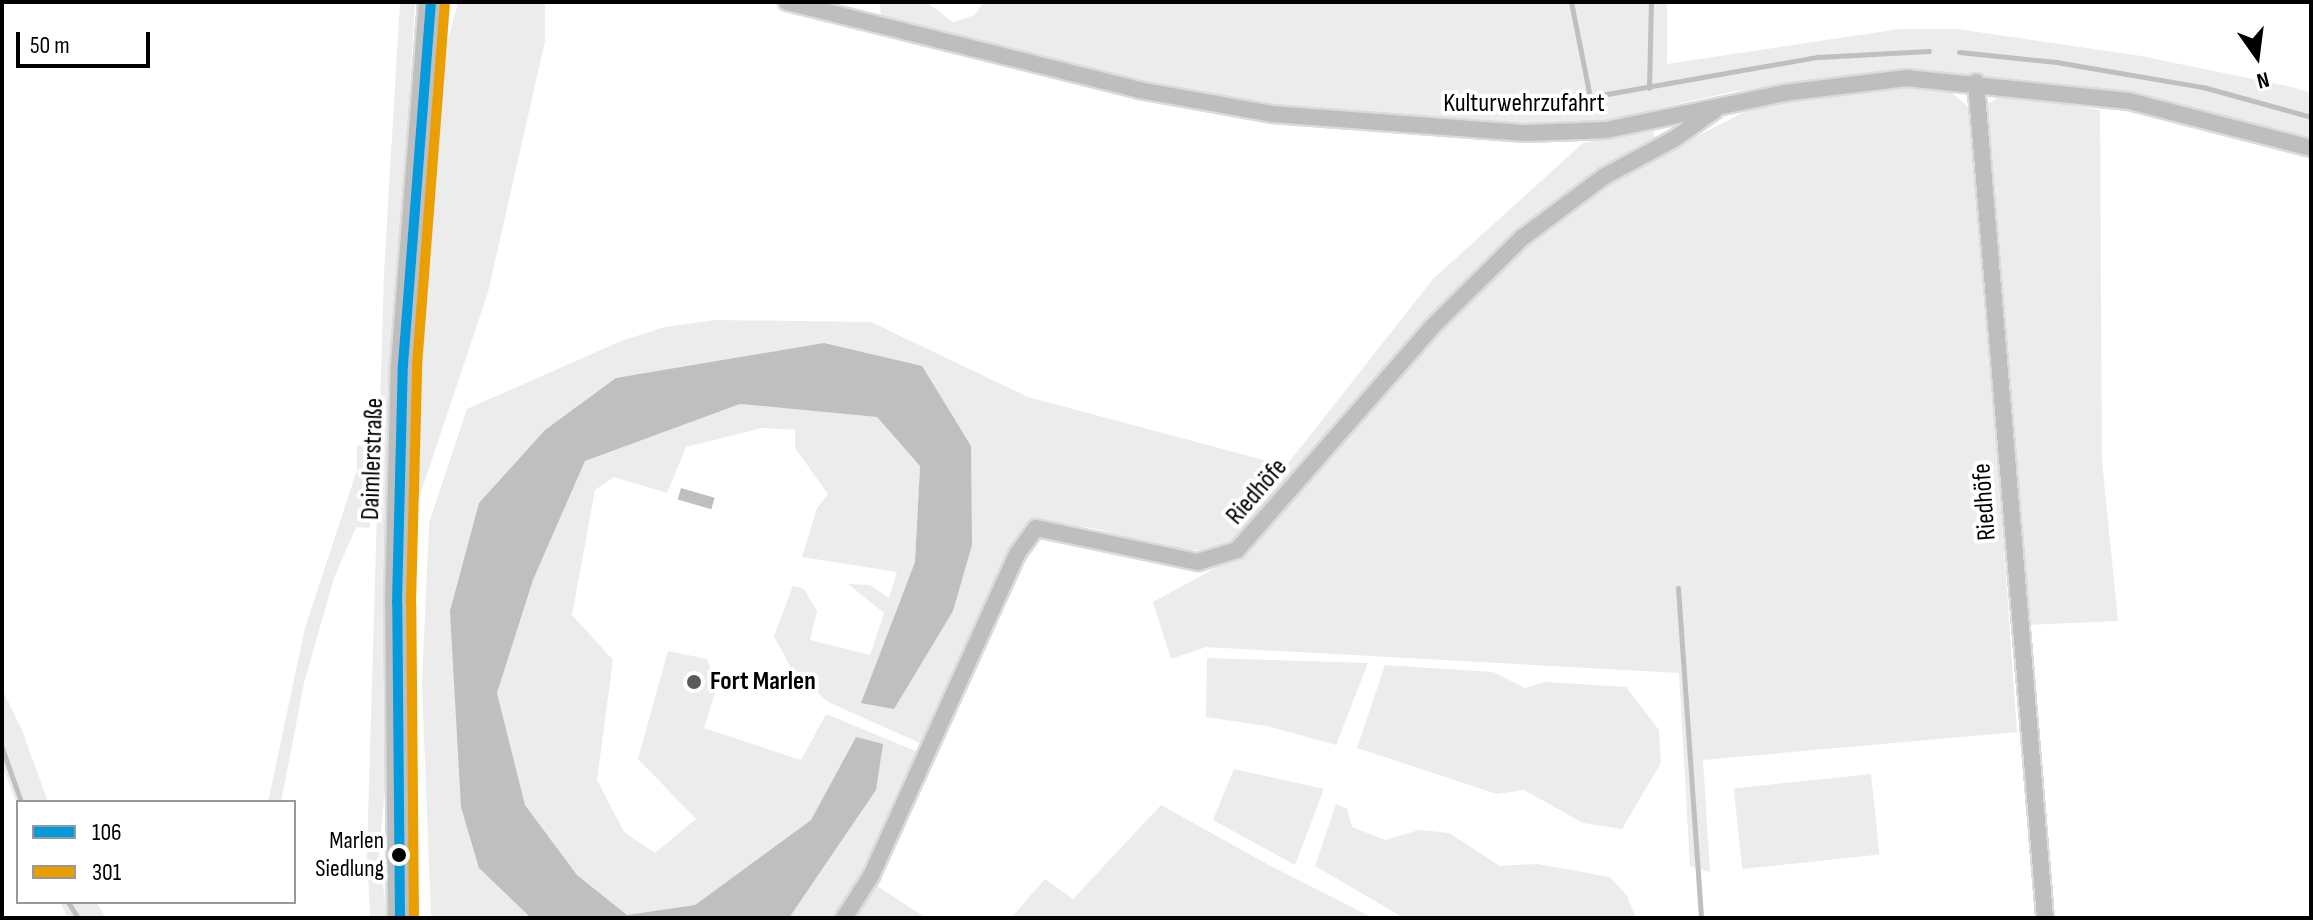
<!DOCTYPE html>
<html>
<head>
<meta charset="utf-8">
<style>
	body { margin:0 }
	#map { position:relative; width:2313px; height:920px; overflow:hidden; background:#fff; font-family:"Sofia Sans Condensed",sans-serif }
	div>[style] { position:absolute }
	.green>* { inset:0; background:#ececec; transform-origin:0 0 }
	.water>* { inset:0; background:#bfbfbf; transform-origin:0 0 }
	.stream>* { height:5px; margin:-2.5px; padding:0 2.5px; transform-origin:2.5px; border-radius:2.5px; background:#bfbfbf }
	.roads { filter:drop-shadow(2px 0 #dbdbdb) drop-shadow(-2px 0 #dbdbdb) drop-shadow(0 2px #dbdbdb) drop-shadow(0 -2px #dbdbdb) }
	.street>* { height:16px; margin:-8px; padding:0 8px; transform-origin:8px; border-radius:8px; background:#bebebe }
	.primary>* { height:24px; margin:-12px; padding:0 12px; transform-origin:12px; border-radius:12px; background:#bebebe }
	.bus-1>* { height:10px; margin:-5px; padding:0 5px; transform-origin:5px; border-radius:5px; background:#059adb }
	.bus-2>* { height:10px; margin:-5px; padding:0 5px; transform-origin:5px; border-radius:5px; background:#eb9e00 }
	.dots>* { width:22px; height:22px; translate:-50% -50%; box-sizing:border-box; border:4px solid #fff; border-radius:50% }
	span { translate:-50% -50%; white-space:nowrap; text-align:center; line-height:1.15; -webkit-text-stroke:8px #fff; paint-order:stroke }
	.bus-label { font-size:24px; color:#000 }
	.right { translate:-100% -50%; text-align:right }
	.street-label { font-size:26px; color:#000 }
	.poi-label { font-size:26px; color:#000; font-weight:700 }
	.left { translate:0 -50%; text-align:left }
	.frame { position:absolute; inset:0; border:4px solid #000; pointer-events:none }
	.legend { position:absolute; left:16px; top:800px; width:280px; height:104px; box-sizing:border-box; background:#fff; border:2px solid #999; margin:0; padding:10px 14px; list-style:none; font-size:24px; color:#000 }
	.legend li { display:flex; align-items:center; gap:16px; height:40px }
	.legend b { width:40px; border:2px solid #999 }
	.north { position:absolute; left:2217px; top:16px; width:80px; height:80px; -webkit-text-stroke:6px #fff; paint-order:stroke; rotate:166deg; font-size:22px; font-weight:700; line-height:32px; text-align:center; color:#000 }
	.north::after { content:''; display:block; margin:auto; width:28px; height:36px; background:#000; clip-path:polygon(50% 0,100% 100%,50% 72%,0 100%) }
	.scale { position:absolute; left:16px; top:32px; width:134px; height:36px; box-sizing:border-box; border:4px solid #000; border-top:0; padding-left:10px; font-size:24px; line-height:28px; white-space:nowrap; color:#000; -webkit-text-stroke:6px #fff; paint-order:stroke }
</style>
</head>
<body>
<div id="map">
	<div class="green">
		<div style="clip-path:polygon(400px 2px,415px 2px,397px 297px,387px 766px,379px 852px,387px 918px,370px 918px,367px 852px,384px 272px)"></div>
		<div style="clip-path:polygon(458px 2px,545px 2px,545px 41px,488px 292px,412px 519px,425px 237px,442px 63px)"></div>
		<div style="clip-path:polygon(880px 2px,926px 2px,953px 22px,975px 15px,983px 2px,1667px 2px,1667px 64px,1900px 29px,1957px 29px,2141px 56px,2292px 87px,2311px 93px,2311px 140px,2131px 94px,1935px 71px,1870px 72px,1731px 92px,1579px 126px,1308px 112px,1133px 83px,881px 19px)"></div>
		<div style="clip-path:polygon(1906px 88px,1947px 89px,1969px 107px,1974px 121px,2017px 732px,1703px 760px,1710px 872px,1690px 866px,1679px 673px,1206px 647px,1171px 659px,1153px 602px,1239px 555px,1414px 351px,1522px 245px,1610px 181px,1754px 107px,1861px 89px)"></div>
		<div style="clip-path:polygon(2005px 94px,2100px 110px,2102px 462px,2118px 621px,2026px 625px,1986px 119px,1987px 104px)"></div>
		<div style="clip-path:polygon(1653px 131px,1656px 144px,1591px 177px,1519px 234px,1247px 533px,1232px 544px,1216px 551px,1168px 549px,1097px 529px,1030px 519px,922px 744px,828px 702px,792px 670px,774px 636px,793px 586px,804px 589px,817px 611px,810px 640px,870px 655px,884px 613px,848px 584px,870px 585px,889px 598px,897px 572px,802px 557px,817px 508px,828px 494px,795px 448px,795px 430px,762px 428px,686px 447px,667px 493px,614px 477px,595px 490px,572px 615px,613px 660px,597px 780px,624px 832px,655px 853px,696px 819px,638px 759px,668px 651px,707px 659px,717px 687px,704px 728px,801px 760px,826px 714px,918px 752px,865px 878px,926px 918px,789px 918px,876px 790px,856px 737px,811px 820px,695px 905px,627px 915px,577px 875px,525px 805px,497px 693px,533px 580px,585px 461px,740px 404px,877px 417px,920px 466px,915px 562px,861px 703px,971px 446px,823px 343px,479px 502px,479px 868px,531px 918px,431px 918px,422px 683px,429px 523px,467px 409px,621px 341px,665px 327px,715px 320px,871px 322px,1028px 397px,1286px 466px,1433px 279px,1583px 143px)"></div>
		<div style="clip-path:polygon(370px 445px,370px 528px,356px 527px,334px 578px,304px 683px,281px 802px,268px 802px,305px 628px,357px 470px,357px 446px)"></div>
		<div style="clip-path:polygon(416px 568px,414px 720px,418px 819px,410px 758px,409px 678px)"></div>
		<div style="clip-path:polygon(1207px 658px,1368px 663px,1336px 745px,1267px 726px,1206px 717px)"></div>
		<div style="clip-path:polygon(1385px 665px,1493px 672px,1525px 688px,1545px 682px,1626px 687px,1659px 730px,1661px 763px,1622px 829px,1583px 823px,1524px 790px,1497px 794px,1357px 748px)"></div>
		<div style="clip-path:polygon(2px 689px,22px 730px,48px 802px,18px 802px,18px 808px,2px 764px)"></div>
		<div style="clip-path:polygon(1234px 769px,1324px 789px,1295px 865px,1213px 820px)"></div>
		<div style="left:1871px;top:774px;width:81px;height:138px;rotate:84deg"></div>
		<div style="clip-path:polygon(1336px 804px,1347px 809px,1352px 827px,1385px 840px,1419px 830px,1449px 833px,1500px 866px,1537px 864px,1610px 877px,1627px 896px,1636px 918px,1404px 918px,1315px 866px)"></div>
		<div style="clip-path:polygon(1161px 805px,1267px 864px,1373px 918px,1011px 918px,1045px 879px,1073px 899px)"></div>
		<div style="clip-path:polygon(60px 902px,96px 902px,106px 918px,68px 918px)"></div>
	</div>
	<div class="water">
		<div style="clip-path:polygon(824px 343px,922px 366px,971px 446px,972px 545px,953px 611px,894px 709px,861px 703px,915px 562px,920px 466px,877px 417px,740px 404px,585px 461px,533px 580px,497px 693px,525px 805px,577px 875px,627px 915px,695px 905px,811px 820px,856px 737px,883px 744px,876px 790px,789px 918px,531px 918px,479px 868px,461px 807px,450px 611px,479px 503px,545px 430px,616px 378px)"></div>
		<div style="left:681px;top:488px;width:35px;height:12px;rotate:16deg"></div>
	</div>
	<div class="stream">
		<div style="left:1571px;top:2px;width:97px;rotate:78.7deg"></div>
		<div style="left:1590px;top:97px;width:231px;rotate:-10deg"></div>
		<div style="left:1818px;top:57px;width:111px;rotate:-3.1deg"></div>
		<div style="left:1959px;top:52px;width:98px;rotate:5.9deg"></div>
		<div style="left:2056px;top:62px;width:149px;rotate:9.7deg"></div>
		<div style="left:2203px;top:87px;width:112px;rotate:15.5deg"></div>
		<div style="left:1649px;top:88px;width:86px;rotate:-88.7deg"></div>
		<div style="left:1678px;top:588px;width:331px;rotate:86deg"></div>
		<div style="left:2px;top:748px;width:57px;rotate:70.6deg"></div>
		<div style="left:68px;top:902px;width:19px;rotate:58deg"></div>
	</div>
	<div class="roads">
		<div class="street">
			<div style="left:787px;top:2px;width:363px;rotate:14deg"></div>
			<div style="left:1139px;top:90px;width:135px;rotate:10.2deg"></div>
			<div style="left:1272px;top:114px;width:255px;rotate:4.3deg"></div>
			<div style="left:1526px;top:133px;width:80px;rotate:-2.1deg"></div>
			<div style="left:1606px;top:130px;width:182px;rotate:-11.7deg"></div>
			<div style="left:1784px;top:93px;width:123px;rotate:-7deg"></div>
			<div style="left:1906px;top:78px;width:224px;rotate:5.9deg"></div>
			<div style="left:2129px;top:101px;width:188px;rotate:14.5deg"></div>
			<div style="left:1976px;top:82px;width:839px;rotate:85.28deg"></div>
			<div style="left:844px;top:918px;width:50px;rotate:-57.3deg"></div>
			<div style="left:871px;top:876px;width:354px;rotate:-65.6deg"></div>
			<div style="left:1017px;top:554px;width:32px;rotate:-54deg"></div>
			<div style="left:1036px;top:528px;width:166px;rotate:11.9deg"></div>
			<div style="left:1198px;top:562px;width:41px;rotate:-17.1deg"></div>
			<div style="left:1237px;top:550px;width:296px;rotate:-48.8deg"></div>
			<div style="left:1432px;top:327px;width:127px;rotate:-44.7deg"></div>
			<div style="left:1522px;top:238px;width:104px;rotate:-36.8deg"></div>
			<div style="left:1605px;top:176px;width:78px;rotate:-28.2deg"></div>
			<div style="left:1674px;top:139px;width:50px;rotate:-35.3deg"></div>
		</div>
		<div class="primary">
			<div style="left:400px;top:918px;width:315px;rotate:-90.5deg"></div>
			<div style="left:397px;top:603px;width:238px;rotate:-88.6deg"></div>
			<div style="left:403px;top:365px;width:364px;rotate:-85.6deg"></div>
		</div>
	</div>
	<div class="bus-1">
		<div style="left:400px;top:918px;width:315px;rotate:-90.5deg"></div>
		<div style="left:397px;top:603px;width:238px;rotate:-88.6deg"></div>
		<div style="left:403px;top:365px;width:364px;rotate:-85.6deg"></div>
	</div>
	<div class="bus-2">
		<div style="left:414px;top:918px;width:315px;rotate:-90.5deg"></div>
		<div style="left:411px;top:603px;width:237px;rotate:-88.5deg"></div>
		<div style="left:417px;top:366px;width:364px;rotate:-85.6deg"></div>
	</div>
	<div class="dots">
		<div style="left:694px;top:682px;background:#595959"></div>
		<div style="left:399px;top:855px;background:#000"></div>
	</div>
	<div class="bus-label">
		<span class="right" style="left:384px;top:855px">Marlen<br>Siedlung</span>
	</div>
	<div class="street-label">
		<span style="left:1524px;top:104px">Kulturwehrzufahrt</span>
		<span style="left:373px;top:459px;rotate:-88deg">Daimlerstraße</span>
		<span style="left:1257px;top:492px;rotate:-49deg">Riedhöfe</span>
		<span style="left:1985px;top:502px;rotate:-94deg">Riedhöfe</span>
	</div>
	<div class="poi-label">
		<span class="left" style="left:710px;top:682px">Fort Marlen</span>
	</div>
	<div class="frame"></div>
	<ul class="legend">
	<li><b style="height:10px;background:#059adb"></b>106</li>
	<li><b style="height:10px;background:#eb9e00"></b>301</li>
	</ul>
	<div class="north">N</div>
	<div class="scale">50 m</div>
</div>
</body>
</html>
